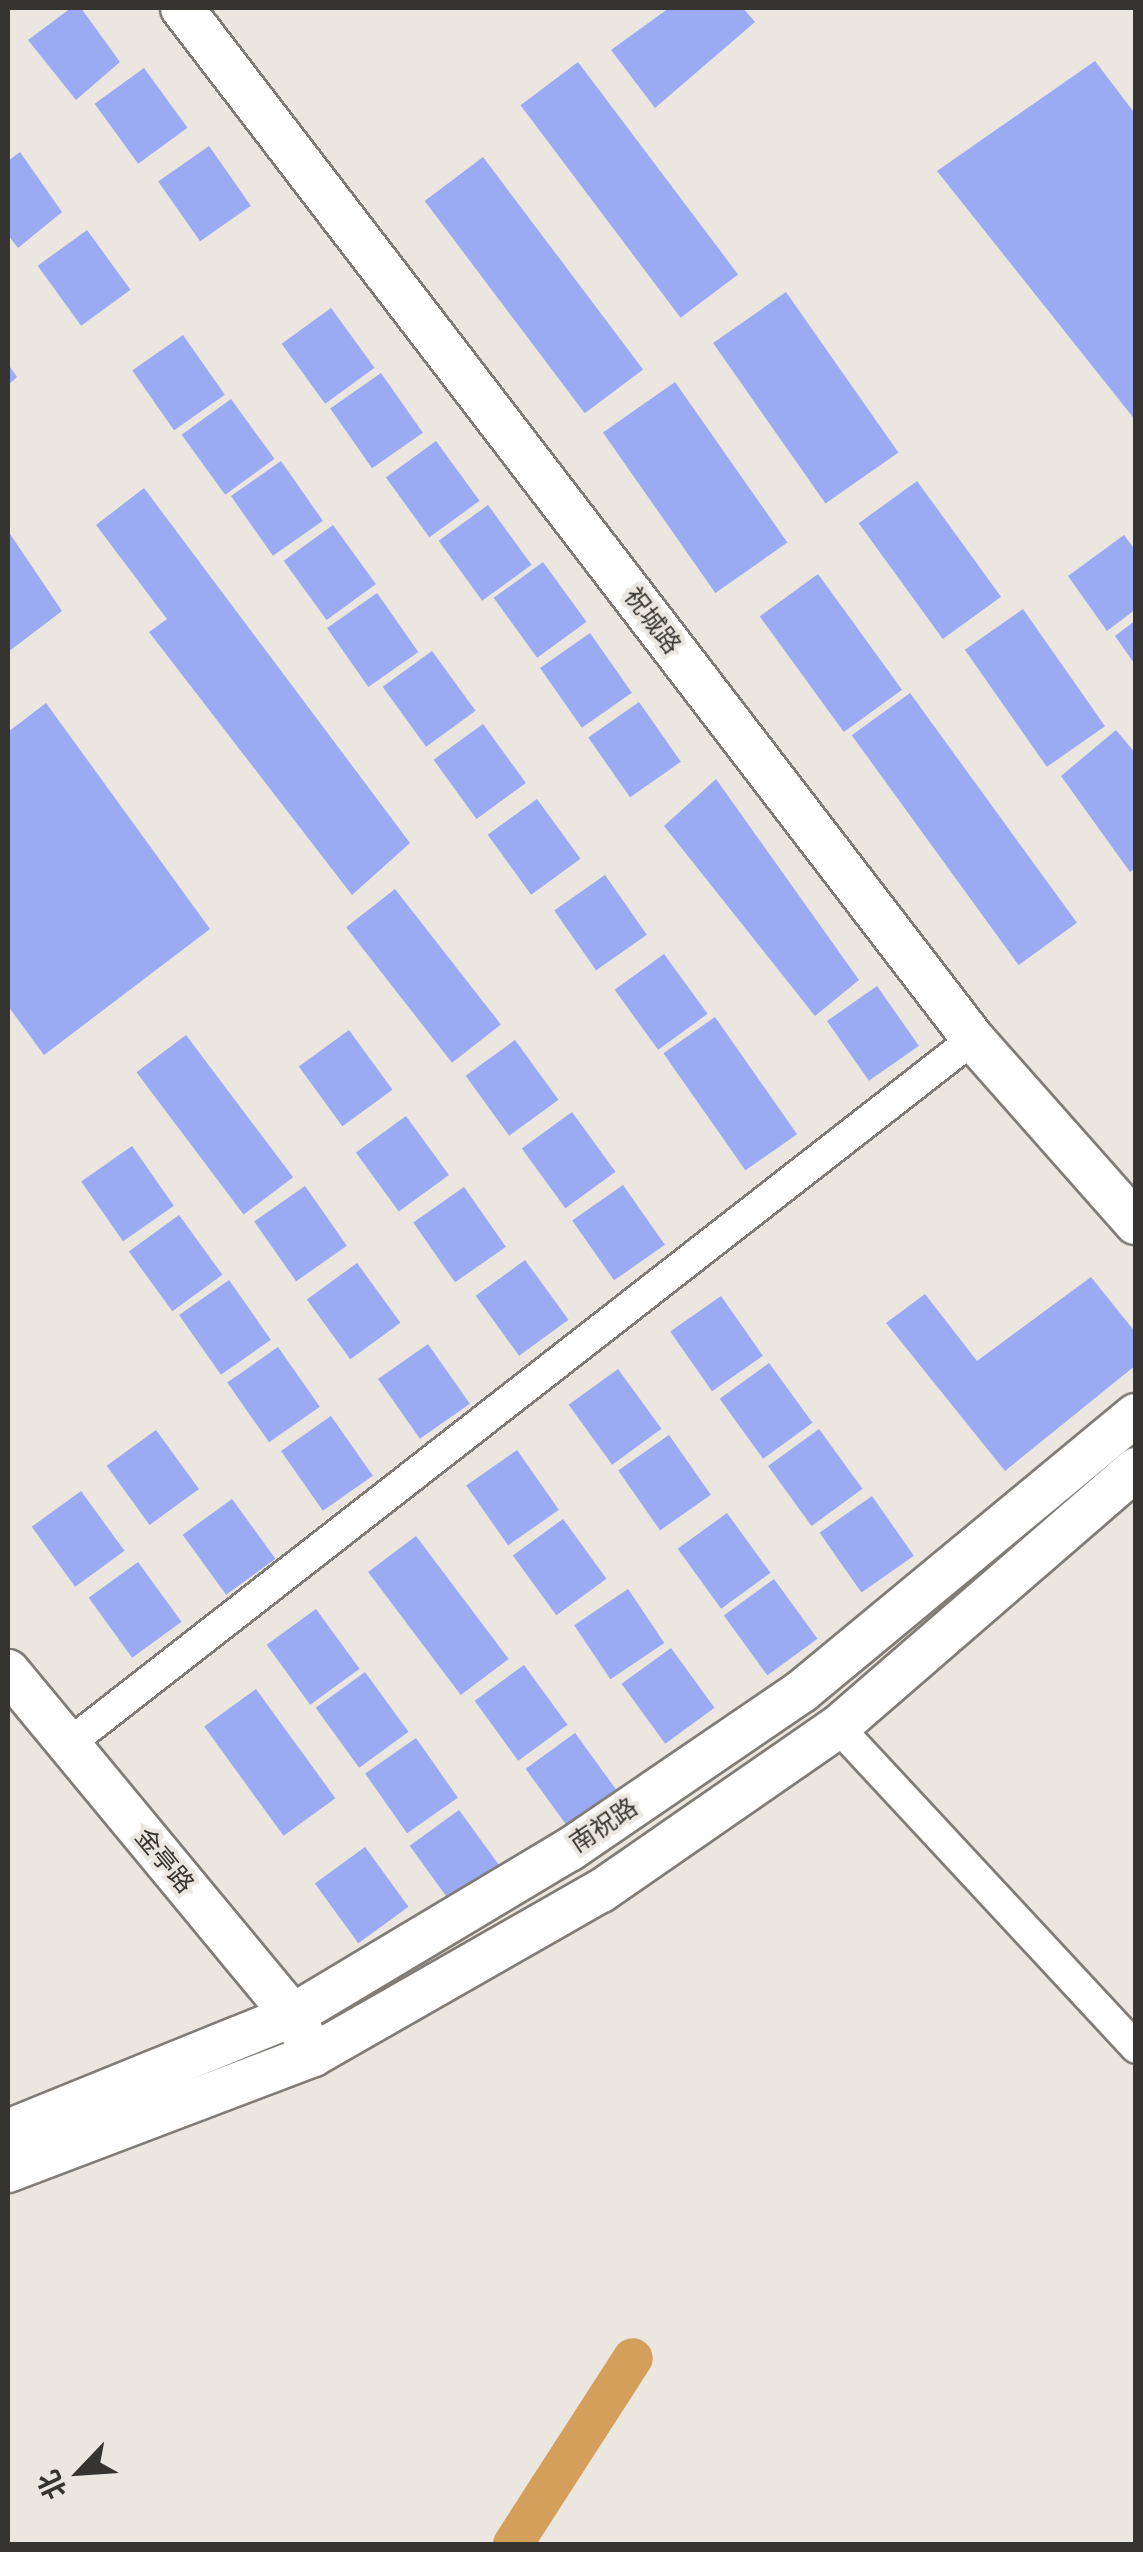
<!DOCTYPE html>
<html>
<head>
<meta charset="utf-8">
<style>
	body { margin:0 }
	#map { position:relative; width:1143px; height:2552px; overflow:hidden; background:#ebe6df; font-family:Poppins,"Noto Sans SC",sans-serif }
	div>[style] { position:absolute }
	.canal>* { height:40px; margin:-20px; padding:0 20px; transform-origin:20px; border-radius:20px; background:#d49f5b }
	.building>* { inset:0; background:#9aabf4; transform-origin:0 0 }
	.roads { filter:drop-shadow(2px 0 #817c77) drop-shadow(-2px 0 #817c77) drop-shadow(0 2px #817c77) drop-shadow(0 -2px #817c77) }
	.street>* { height:30px; margin:-15px; padding:0 15px; transform-origin:15px; border-radius:15px; background:#fff }
	.secondary>* { height:42px; margin:-21px; padding:0 21px; transform-origin:21px; border-radius:21px; background:#fff }
	span { translate:-50% -50%; white-space:nowrap; text-align:center; line-height:1.15; -webkit-text-stroke:8px #ebe6df; paint-order:stroke }
	.street-label { font-size:25px; color:#363431 }
	.frame { position:absolute; inset:0; border:10px solid #363431; pointer-events:none }
	.north { position:absolute; left:30px; top:2422px; width:100px; height:100px; -webkit-text-stroke:8px #ebe6df; paint-order:stroke; rotate:245deg; font-size:28px; font-weight:700; line-height:40px; text-align:center; color:#363431 }
	.north::after { content:''; display:block; margin:auto; width:35px; height:45px; background:#363431; clip-path:polygon(50% 0,100% 100%,50% 72%,0 100%) }
</style>
</head>
<body>
<div id="map">
	<div class="canal">
		<div style="left:513px;top:2544px;width:221px;rotate:-57.2deg"></div>
	</div>
	<div class="building">
		<div style="clip-path:polygon(71px 8px,81px 8px,120px 62px,76px 100px,28px 40px)"></div>
		<div style="clip-path:polygon(669px 8px,743px 8px,755px 22px,655px 108px,611px 50px)"></div>
		<div style="clip-path:polygon(1095px 61px,1136px 115px,1136px 421px,937px 171px)"></div>
		<div style="left:578px;top:62px;width:266px;height:72px;rotate:53deg"></div>
		<div style="left:144px;top:68px;width:74px;height:61px;rotate:54deg"></div>
		<div style="left:209px;top:146px;width:73px;height:62px;rotate:55deg"></div>
		<div style="clip-path:polygon(20px 152px,62px 212px,18px 248px,8px 235px,8px 161px)"></div>
		<div style="left:483px;top:157px;width:266px;height:73px;rotate:53deg"></div>
		<div style="left:87px;top:230px;width:74px;height:61px;rotate:54deg"></div>
		<div style="left:786px;top:292px;width:196px;height:89px;rotate:55deg"></div>
		<div style="left:331px;top:308px;width:74px;height:61px;rotate:54deg"></div>
		<div style="left:183px;top:335px;width:73px;height:62px;rotate:55deg"></div>
		<div style="clip-path:polygon(8px 364px,17px 377px,8px 385px)"></div>
		<div style="left:381px;top:373px;width:73px;height:62px;rotate:55deg"></div>
		<div style="left:675px;top:382px;width:196px;height:88px;rotate:55deg"></div>
		<div style="left:231px;top:399px;width:74px;height:61px;rotate:54deg"></div>
		<div style="left:436px;top:441px;width:74px;height:62px;rotate:54deg"></div>
		<div style="left:281px;top:461px;width:73px;height:61px;rotate:55deg"></div>
		<div style="left:917px;top:481px;width:143px;height:72px;rotate:54deg"></div>
		<div style="clip-path:polygon(144px 488px,410px 843px,352px 895px,149px 632px,167px 619px,96px 525px)"></div>
		<div style="left:488px;top:505px;width:74px;height:61px;rotate:54deg"></div>
		<div style="left:333px;top:525px;width:73px;height:61px;rotate:54deg"></div>
		<div style="clip-path:polygon(8px 531px,62px 611px,8px 652px)"></div>
		<div style="clip-path:polygon(1124px 535px,1136px 551px,1136px 609px,1107px 631px,1068px 576px)"></div>
		<div style="left:543px;top:562px;width:74px;height:61px;rotate:54deg"></div>
		<div style="left:818px;top:574px;width:143px;height:72px;rotate:54deg"></div>
		<div style="left:377px;top:593px;width:72px;height:61px;rotate:55deg"></div>
		<div style="left:1023px;top:609px;width:143px;height:71px;rotate:55deg"></div>
		<div style="clip-path:polygon(1136px 620px,1136px 666px,1115px 636px)"></div>
		<div style="left:590px;top:633px;width:73px;height:61px;rotate:55deg"></div>
		<div style="left:432px;top:651px;width:74px;height:61px;rotate:54deg"></div>
		<div style="left:910px;top:693px;width:284px;height:72px;rotate:54deg"></div>
		<div style="left:639px;top:702px;width:73px;height:62px;rotate:55deg"></div>
		<div style="clip-path:polygon(46px 703px,210px 929px,44px 1055px,8px 1006px,8px 732px)"></div>
		<div style="left:483px;top:724px;width:73px;height:61px;rotate:54deg"></div>
		<div style="clip-path:polygon(1116px 730px,1136px 754px,1136px 868px,1130px 872px,1061px 776px)"></div>
		<div style="clip-path:polygon(716px 779px,859px 980px,815px 1016px,664px 826px)"></div>
		<div style="left:537px;top:799px;width:74px;height:61px;rotate:54deg"></div>
		<div style="left:605px;top:875px;width:73px;height:62px;rotate:55deg"></div>
		<div style="left:395px;top:889px;width:172px;height:62px;rotate:52deg"></div>
		<div style="left:664px;top:954px;width:74px;height:61px;rotate:54deg"></div>
		<div style="left:877px;top:986px;width:73px;height:61px;rotate:55deg"></div>
		<div style="left:715px;top:1017px;width:143px;height:63px;rotate:55deg"></div>
		<div style="left:349px;top:1030px;width:74px;height:62px;rotate:54deg"></div>
		<div style="left:186px;top:1035px;width:178px;height:62px;rotate:53deg"></div>
		<div style="left:515px;top:1040px;width:74px;height:61px;rotate:54deg"></div>
		<div style="left:572px;top:1112px;width:74px;height:62px;rotate:54deg"></div>
		<div style="left:406px;top:1116px;width:73px;height:62px;rotate:54deg"></div>
		<div style="left:132px;top:1146px;width:73px;height:62px;rotate:55deg"></div>
		<div style="left:623px;top:1185px;width:73px;height:62px;rotate:55deg"></div>
		<div style="left:305px;top:1186px;width:73px;height:62px;rotate:55deg"></div>
		<div style="left:464px;top:1187px;width:73px;height:62px;rotate:55deg"></div>
		<div style="left:179px;top:1215px;width:74px;height:62px;rotate:54deg"></div>
		<div style="left:525px;top:1260px;width:74px;height:61px;rotate:54deg"></div>
		<div style="left:357px;top:1263px;width:74px;height:62px;rotate:54deg"></div>
		<div style="clip-path:polygon(1091px 1277px,1136px 1333px,1136px 1365px,1005px 1471px,886px 1323px,925px 1294px,977px 1361px)"></div>
		<div style="left:229px;top:1280px;width:73px;height:61px;rotate:55deg"></div>
		<div style="left:721px;top:1296px;width:73px;height:62px;rotate:55deg"></div>
		<div style="left:428px;top:1344px;width:73px;height:61px;rotate:55deg"></div>
		<div style="left:278px;top:1347px;width:73px;height:62px;rotate:55deg"></div>
		<div style="left:769px;top:1363px;width:74px;height:61px;rotate:54deg"></div>
		<div style="left:618px;top:1369px;width:74px;height:61px;rotate:54deg"></div>
		<div style="left:331px;top:1416px;width:73px;height:61px;rotate:55deg"></div>
		<div style="left:819px;top:1429px;width:74px;height:63px;rotate:54deg"></div>
		<div style="left:156px;top:1430px;width:73px;height:61px;rotate:54deg"></div>
		<div style="left:669px;top:1435px;width:73px;height:62px;rotate:55deg"></div>
		<div style="left:517px;top:1450px;width:73px;height:62px;rotate:55deg"></div>
		<div style="left:81px;top:1491px;width:74px;height:61px;rotate:54deg"></div>
		<div style="left:872px;top:1496px;width:73px;height:64px;rotate:55deg"></div>
		<div style="left:232px;top:1499px;width:74px;height:61px;rotate:54deg"></div>
		<div style="left:727px;top:1513px;width:74px;height:61px;rotate:54deg"></div>
		<div style="left:563px;top:1519px;width:74px;height:62px;rotate:54deg"></div>
		<div style="left:416px;top:1536px;width:154px;height:60px;rotate:53deg"></div>
		<div style="left:138px;top:1562px;width:74px;height:61px;rotate:54deg"></div>
		<div style="left:774px;top:1579px;width:74px;height:62px;rotate:54deg"></div>
		<div style="left:628px;top:1589px;width:65px;height:65px;rotate:56deg"></div>
		<div style="left:316px;top:1609px;width:74px;height:61px;rotate:54deg"></div>
		<div style="left:671px;top:1648px;width:74px;height:61px;rotate:54deg"></div>
		<div style="left:524px;top:1665px;width:74px;height:61px;rotate:54deg"></div>
		<div style="left:365px;top:1672px;width:74px;height:61px;rotate:54deg"></div>
		<div style="left:256px;top:1689px;width:135px;height:64px;rotate:54deg"></div>
		<div style="left:575px;top:1733px;width:74px;height:61px;rotate:54deg"></div>
		<div style="left:416px;top:1738px;width:73px;height:62px;rotate:55deg"></div>
		<div style="left:459px;top:1810px;width:73px;height:61px;rotate:54deg"></div>
		<div style="left:365px;top:1847px;width:74px;height:62px;rotate:54deg"></div>
	</div>
	<div class="roads">
		<div class="street">
			<div style="left:838px;top:1727px;width:438px;rotate:47.1deg"></div>
			<div style="left:67px;top:1745px;width:1149px;rotate:-37.93deg"></div>
		</div>
		<div class="secondary">
			<div style="left:182px;top:8px;width:1299px;rotate:52.5deg"></div>
			<div style="left:973px;top:1039px;width:246px;rotate:48.5deg"></div>
			<div style="left:8px;top:1671px;width:447px;rotate:50.4deg"></div>
			<div style="left:293px;top:2015px;width:27px;rotate:63deg"></div>
			<div style="left:8px;top:2131px;width:308px;rotate:-22.1deg"></div>
			<div style="left:293px;top:2015px;width:322px;rotate:-30.9deg"></div>
			<div style="left:569px;top:1850px;width:282px;rotate:-34.3deg"></div>
			<div style="left:802px;top:1691px;width:433px;rotate:-39.6deg"></div>
			<div style="left:8px;top:2171px;width:326px;rotate:-20.8deg"></div>
			<div style="left:313px;top:2055px;width:331px;rotate:-29.7deg"></div>
			<div style="left:601px;top:1891px;width:288px;rotate:-34.7deg"></div>
			<div style="left:838px;top:1727px;width:394px;rotate:-40.9deg"></div>
		</div>
	</div>
	<div class="street-label">
		<span style="left:652px;top:621px;rotate:53deg">祝城路</span>
		<span style="left:604px;top:1826px;rotate:-34deg">南祝路</span>
		<span style="left:164px;top:1861px;rotate:50deg">金亭路</span>
	</div>
	<div class="frame"></div>
	<div class="north">北</div>
</div>
</body>
</html>
